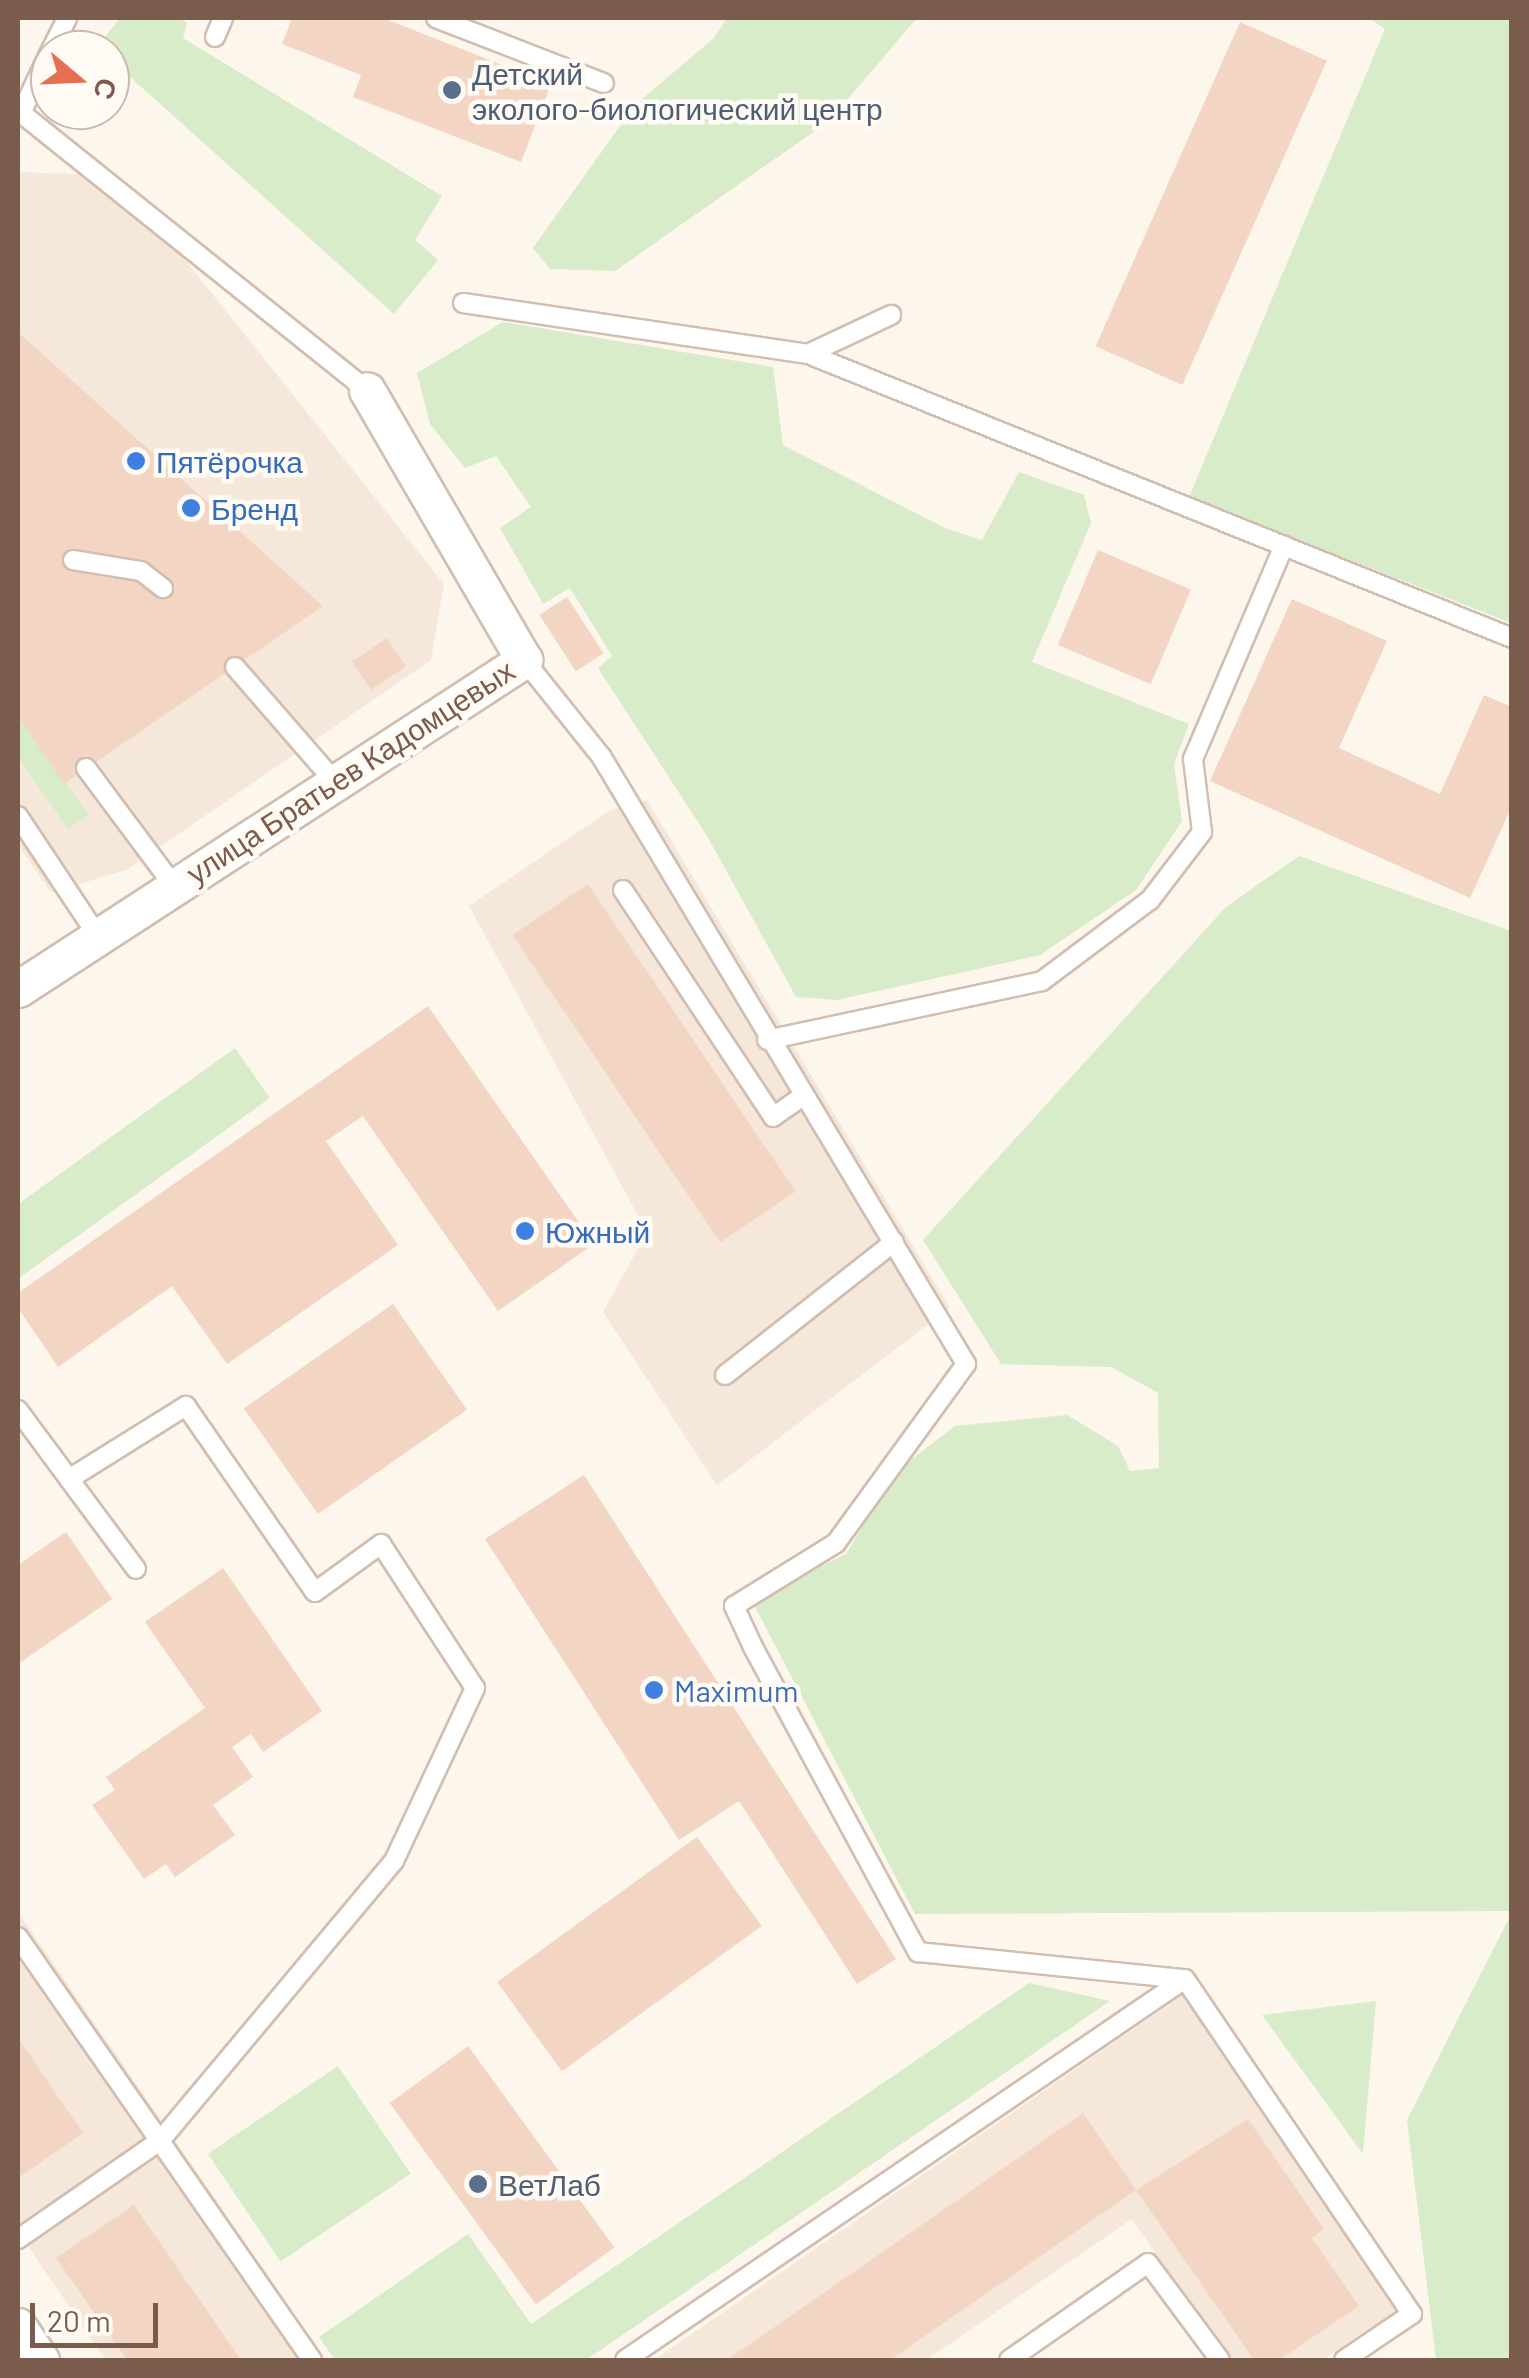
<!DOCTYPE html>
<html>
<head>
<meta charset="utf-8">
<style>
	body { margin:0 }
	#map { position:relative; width:1529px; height:2378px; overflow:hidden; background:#fdf6ec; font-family:Barlow,sans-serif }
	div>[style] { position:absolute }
	.residential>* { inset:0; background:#f5e8da }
	.green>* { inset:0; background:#d8ecc9; transform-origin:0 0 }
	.building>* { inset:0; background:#f3d5c3; transform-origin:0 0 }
	.roads { filter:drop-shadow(2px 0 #d1beb0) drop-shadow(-2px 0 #d1beb0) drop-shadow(0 2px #d1beb0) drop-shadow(0 -2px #d1beb0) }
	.lane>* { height:18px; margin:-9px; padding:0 9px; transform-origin:9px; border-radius:9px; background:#fff }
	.street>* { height:35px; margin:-17.5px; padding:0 17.5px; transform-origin:17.5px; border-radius:17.5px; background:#fff }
	.dots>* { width:28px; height:28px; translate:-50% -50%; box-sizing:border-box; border:5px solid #fffaf3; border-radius:50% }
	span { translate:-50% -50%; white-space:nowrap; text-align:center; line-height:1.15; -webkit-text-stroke:9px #fffaf3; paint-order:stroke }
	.service-label { font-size:30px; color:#4e5e75 }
	.left { translate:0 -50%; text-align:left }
	.shop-label { font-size:30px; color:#366cbe }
	.street-label { font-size:30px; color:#7a5c4d }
	.frame { position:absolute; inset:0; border:20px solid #7a5c4d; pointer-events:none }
	.north { position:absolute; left:30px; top:30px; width:100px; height:100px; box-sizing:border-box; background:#fffaf3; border:2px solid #cabbb1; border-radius:50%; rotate:109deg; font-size:28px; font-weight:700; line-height:40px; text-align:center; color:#7a5c4d }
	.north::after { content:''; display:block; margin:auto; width:35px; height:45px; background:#e76f51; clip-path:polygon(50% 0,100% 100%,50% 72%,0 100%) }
	.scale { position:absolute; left:30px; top:2303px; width:128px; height:45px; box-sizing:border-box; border:5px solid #7a5c4d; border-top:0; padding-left:12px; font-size:30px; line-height:35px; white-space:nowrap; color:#7a5c4d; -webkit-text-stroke:8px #fffaf3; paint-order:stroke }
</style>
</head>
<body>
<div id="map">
	<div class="residential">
		<div style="clip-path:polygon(18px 172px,118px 176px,444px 584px,431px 660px,128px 869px,51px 893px,18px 844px)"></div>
		<div style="clip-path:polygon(647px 800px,950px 1308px,717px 1485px,603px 1312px,647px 1232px,469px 906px,609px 811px)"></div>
		<div style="clip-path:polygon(18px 1912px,326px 2360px,106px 2360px,18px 2232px)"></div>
		<div style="clip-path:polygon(1183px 1995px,1398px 2309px,1323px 2360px,1229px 2360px,1132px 2219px,926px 2360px,654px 2360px)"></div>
	</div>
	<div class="green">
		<div style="clip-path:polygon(120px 18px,179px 18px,187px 23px,183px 38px,442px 196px,415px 240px,438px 260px,394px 314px,110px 59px,110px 50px,97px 47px)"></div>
		<div style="clip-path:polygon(727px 18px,917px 18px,829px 121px,615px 271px,550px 269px,533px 248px,635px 105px,714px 38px)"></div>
		<div style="clip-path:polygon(1369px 18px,1511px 18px,1511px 623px,1189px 497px,1385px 29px)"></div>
		<div style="clip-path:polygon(503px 322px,773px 367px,783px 445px,945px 528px,982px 540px,1019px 472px,1084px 495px,1091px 523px,1032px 662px,1189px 724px,1174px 764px,1182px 821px,1136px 890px,1040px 955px,837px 1000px,796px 997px,707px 836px,598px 668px,612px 656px,570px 588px,543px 604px,500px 528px,531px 507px,496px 456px,465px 468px,430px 424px,417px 373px)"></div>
		<div style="clip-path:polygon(18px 716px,89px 815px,68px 829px,18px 757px)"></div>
		<div style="clip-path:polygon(1299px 856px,1511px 931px,1511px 1911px,915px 1914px,752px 1601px,846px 1554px,896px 1471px,955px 1426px,1067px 1415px,1118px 1446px,1130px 1471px,1159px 1468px,1158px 1393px,1111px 1367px,1001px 1364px,923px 1240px,1226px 907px)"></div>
		<div style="clip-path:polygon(235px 1048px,270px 1098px,18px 1279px,18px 1204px)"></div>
		<div style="clip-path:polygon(1511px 1914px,1511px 2360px,1436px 2360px,1407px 2120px)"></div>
		<div style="clip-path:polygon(1029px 1983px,1110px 2001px,586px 2360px,335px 2360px,319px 2337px,468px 2234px,531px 2324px)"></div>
		<div style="clip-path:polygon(1376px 2001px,1363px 2154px,1262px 2015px)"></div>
		<div style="left:338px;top:2066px;width:130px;height:157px;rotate:56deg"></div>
	</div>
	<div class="building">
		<div style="clip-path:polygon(292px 18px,383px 18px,551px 84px,521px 162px,353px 97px,361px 75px,282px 44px)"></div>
		<div style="left:1240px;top:22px;width:95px;height:355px;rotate:24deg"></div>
		<div style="clip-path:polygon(18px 332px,323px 606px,64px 784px,18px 716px)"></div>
		<div style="left:1098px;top:550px;width:101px;height:103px;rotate:23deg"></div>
		<div style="left:567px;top:597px;width:67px;height:33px;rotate:57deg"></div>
		<div style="clip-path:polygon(1292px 599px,1387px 641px,1339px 748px,1440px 794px,1484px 695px,1512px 707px,1512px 806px,1470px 898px,1210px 781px)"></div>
		<div style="left:387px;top:638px;width:34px;height:42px;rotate:56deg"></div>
		<div style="left:588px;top:884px;width:371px;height:91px;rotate:56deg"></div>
		<div style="clip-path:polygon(428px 1006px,594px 1244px,498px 1311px,363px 1116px,326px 1141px,398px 1245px,227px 1364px,172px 1286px,58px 1367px,18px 1308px,18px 1293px)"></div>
		<div style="left:393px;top:1304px;width:129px;height:182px;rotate:55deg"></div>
		<div style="clip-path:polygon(584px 1475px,896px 1959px,857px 1984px,739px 1801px,679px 1840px,485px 1539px)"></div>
		<div style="clip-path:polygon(66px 1532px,112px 1599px,18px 1664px,18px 1565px)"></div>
		<div style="clip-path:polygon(223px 1568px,322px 1711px,263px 1752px,251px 1734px,232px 1747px,253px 1777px,213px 1805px,235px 1835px,175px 1877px,166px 1864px,144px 1879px,92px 1805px,115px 1790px,106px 1777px,205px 1708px,145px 1622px)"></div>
		<div style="left:697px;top:1837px;width:110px;height:247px;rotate:54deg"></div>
		<div style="clip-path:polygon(18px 2038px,83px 2133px,18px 2178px)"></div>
		<div style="left:468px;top:2046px;width:249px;height:97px;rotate:54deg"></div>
		<div style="clip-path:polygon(1083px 2113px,1136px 2190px,890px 2360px,727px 2360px)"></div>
		<div style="clip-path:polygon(1248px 2119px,1324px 2229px,1312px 2238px,1359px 2306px,1279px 2360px,1254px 2360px,1136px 2190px)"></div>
		<div style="clip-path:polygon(134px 2205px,241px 2360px,127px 2360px,56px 2258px)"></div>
	</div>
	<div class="roads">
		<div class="lane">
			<div style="left:436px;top:18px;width:180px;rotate:21.2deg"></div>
			<div style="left:215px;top:37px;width:21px;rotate:-67deg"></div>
			<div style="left:51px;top:50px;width:36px;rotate:-63deg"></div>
			<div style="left:50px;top:52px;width:68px;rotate:115.4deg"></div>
			<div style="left:21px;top:113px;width:443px;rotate:38.7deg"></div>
			<div style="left:463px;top:303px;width:349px;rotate:8.4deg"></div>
			<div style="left:808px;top:354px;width:92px;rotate:-25.2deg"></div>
			<div style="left:808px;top:354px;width:759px;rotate:21.97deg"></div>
			<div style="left:73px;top:560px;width:69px;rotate:9.2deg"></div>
			<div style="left:141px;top:571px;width:28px;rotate:38deg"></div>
			<div style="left:524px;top:660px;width:123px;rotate:51.3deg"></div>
			<div style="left:601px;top:756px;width:709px;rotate:59.02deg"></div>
			<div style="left:966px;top:1364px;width:221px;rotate:126deg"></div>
			<div style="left:836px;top:1543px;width:120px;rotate:148.3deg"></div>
			<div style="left:734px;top:1606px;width:47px;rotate:65.1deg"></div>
			<div style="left:754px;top:1649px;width:345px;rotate:61.6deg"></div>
			<div style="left:918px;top:1952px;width:268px;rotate:5.8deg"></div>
			<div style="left:235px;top:667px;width:152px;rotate:49deg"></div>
			<div style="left:86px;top:768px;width:147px;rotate:53.3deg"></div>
			<div style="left:18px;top:816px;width:143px;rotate:56.4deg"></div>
			<div style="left:623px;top:890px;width:272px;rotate:56.5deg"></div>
			<div style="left:773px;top:1117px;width:35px;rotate:-35deg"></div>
			<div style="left:767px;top:1040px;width:281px;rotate:-12.1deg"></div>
			<div style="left:1042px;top:981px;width:135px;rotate:-36.9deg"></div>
			<div style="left:1150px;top:900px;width:86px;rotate:-52.6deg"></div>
			<div style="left:1202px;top:832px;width:74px;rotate:-97deg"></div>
			<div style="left:1193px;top:759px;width:232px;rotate:-66.9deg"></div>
			<div style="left:725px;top:1375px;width:215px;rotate:-38.2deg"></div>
			<div style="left:18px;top:1410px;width:86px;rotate:53.5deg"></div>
			<div style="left:69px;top:1479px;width:138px;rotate:-32deg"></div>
			<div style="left:186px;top:1406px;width:226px;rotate:55.3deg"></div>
			<div style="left:315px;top:1592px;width:82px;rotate:-36deg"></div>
			<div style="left:381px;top:1544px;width:172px;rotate:56.9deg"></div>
			<div style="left:475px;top:1688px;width:191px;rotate:115.1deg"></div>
			<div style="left:394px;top:1861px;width:363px;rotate:129.9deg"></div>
			<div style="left:161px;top:2140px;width:174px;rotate:145.3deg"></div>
			<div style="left:69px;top:1479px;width:112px;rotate:53.3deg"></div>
			<div style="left:18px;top:1937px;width:515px;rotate:55.2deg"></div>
			<div style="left:625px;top:2360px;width:677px;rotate:-34.23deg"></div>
			<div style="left:1185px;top:1979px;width:405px;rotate:55.9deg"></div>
			<div style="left:1412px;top:2314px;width:82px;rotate:145.9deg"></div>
			<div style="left:1009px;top:2360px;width:169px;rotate:-34.9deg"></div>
			<div style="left:1148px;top:2263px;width:121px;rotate:53.4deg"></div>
		</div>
		<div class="street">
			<div style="left:18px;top:989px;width:604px;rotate:-33.03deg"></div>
			<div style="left:524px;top:660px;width:312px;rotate:-120.2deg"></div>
			<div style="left:18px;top:2326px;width:41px;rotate:55.9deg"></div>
		</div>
	</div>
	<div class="dots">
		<div style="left:452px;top:90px;background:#5c6f8a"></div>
		<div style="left:136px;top:461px;background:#3f7fe0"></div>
		<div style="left:191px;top:508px;background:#3f7fe0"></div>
		<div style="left:525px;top:1231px;background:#3f7fe0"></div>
		<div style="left:654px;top:1690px;background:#3f7fe0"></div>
		<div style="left:478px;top:2184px;background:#5c6f8a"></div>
	</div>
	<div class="service-label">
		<span class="left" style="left:472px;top:90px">Детский<br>эколого-биологический центр</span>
		<span class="left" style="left:498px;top:2184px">ВетЛаб</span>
	</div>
	<div class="shop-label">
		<span class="left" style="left:156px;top:461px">Пятёрочка</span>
		<span class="left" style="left:211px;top:508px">Бренд</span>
		<span class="left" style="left:545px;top:1231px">Южный</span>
		<span class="left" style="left:674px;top:1690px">Maximum</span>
	</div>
	<div class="street-label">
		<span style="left:350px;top:771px;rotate:-33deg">улица Братьев Кадомцевых</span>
	</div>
	<div class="frame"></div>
	<div class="north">С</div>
	<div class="scale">20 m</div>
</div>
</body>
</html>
